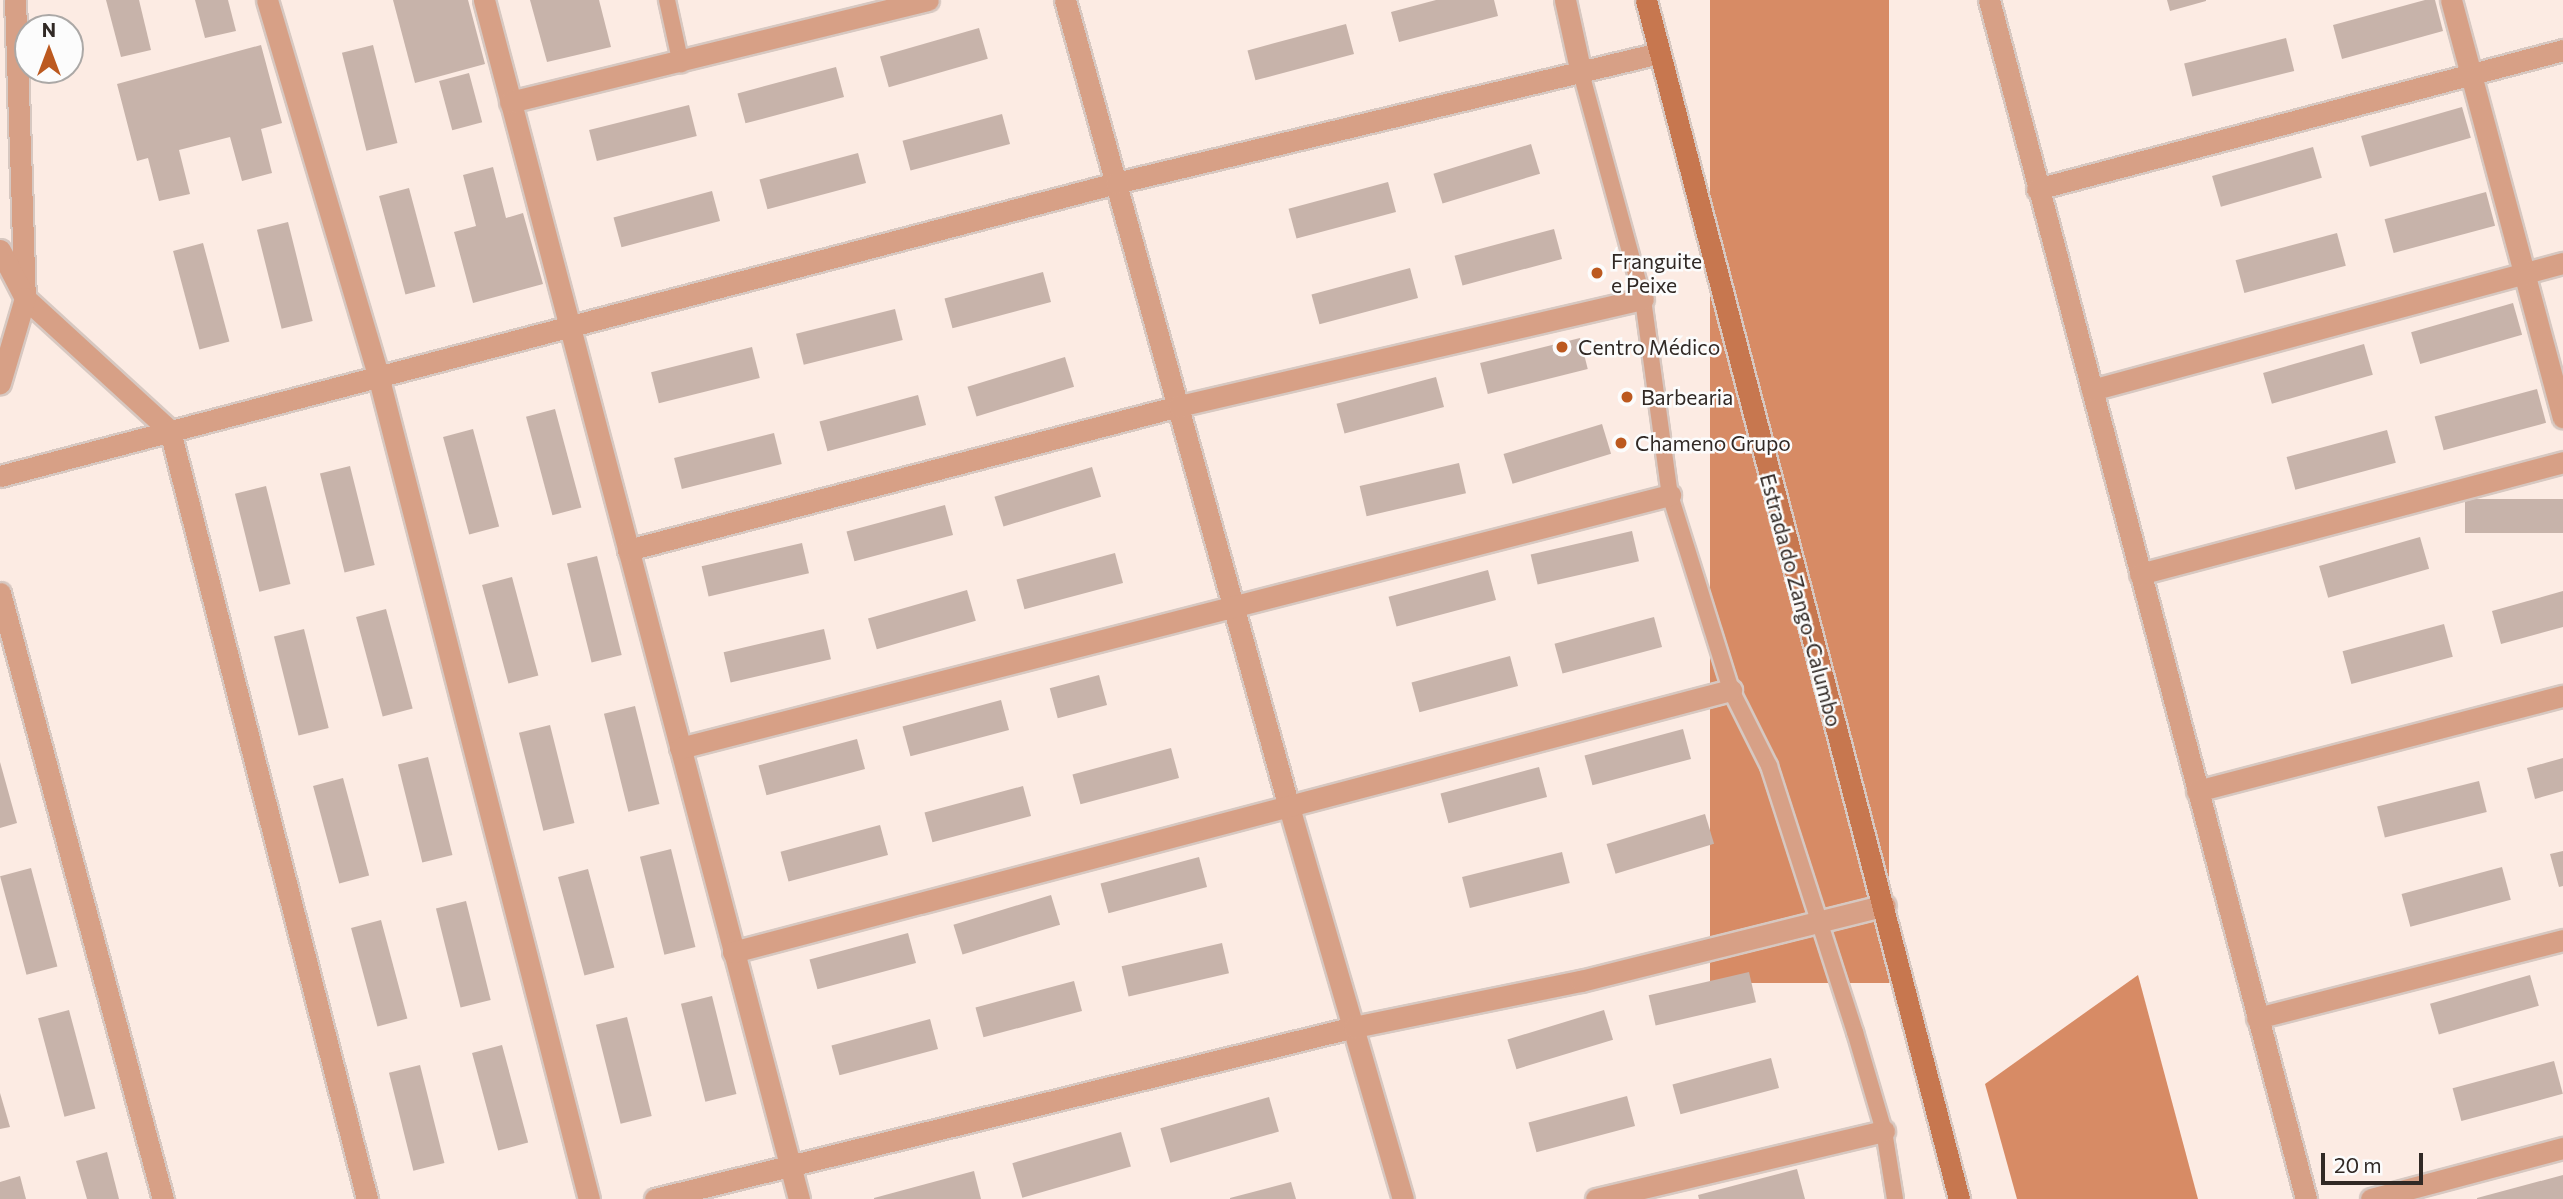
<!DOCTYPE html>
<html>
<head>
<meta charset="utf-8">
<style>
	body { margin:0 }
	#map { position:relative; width:2563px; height:1199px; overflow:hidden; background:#fcebe3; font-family:Commissioner,sans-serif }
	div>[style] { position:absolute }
	.water>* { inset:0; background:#d78b65; transform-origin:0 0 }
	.building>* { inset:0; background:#c7b3aa; transform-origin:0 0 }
	.roads { filter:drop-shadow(2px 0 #d7c8c1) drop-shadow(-2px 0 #d7c8c1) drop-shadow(0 2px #d7c8c1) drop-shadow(0 -2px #d7c8c1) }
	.lane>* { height:16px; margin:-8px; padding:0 8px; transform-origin:8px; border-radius:8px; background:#d7a086 }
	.street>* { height:21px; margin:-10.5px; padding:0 10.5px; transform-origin:10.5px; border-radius:10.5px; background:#d7a086 }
	.secondary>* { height:21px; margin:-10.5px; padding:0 10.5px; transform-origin:10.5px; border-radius:10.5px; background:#c7774f }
	.dots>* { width:19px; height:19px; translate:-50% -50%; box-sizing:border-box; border:4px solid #fcfcfc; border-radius:50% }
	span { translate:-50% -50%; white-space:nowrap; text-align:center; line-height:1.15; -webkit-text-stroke:5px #fcfcfc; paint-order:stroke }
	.poi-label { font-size:21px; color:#312925 }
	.left { translate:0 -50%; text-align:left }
	.street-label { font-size:21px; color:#312925 }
	.north { position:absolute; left:14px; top:14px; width:70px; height:70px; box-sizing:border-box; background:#fcfcfc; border:2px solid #aba8a6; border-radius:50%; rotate:0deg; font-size:19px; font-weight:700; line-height:28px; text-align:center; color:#312925 }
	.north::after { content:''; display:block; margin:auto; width:24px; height:32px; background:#bc591f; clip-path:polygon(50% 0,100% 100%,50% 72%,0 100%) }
	.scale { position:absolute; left:2321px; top:1153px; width:102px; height:32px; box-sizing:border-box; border:4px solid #312925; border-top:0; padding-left:9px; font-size:21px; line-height:24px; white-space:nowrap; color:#312925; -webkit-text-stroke:5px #fcfcfc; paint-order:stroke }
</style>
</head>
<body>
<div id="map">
	<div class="water">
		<div style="left:1710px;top:0;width:179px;height:983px"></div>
		<div style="clip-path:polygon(2138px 975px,2198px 1199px,2017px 1199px,1985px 1084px)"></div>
	</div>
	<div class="building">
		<div style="clip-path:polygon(106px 0,139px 0,151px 50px,121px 57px)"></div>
		<div style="clip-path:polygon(195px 0,228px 0,236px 31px,205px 38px)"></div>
		<div style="clip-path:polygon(393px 0,468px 0,485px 64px,415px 83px)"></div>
		<div style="clip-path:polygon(530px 0,599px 0,611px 47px,547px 62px)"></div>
		<div style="clip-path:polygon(1436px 0,1494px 0,1498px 16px,1399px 42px,1391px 12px)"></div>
		<div style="clip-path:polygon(2167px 0,2206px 0,2206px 1px,2170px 11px)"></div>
		<div style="clip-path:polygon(2425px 0,2435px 0,2443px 31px,2342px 59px,2333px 25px)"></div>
		<div style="left:1346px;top:24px;width:31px;height:102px;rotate:75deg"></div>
		<div style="left:979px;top:28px;width:32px;height:103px;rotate:74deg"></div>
		<div style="left:2286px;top:38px;width:34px;height:105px;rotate:76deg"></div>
		<div style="clip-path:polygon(261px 45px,282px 123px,261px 129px,272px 173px,242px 181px,230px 137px,179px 150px,190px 194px,159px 201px,148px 158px,137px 161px,117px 84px)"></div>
		<div style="left:373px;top:45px;width:101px;height:32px;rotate:76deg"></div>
		<div style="left:836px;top:67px;width:31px;height:102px;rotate:75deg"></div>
		<div style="left:469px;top:73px;width:51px;height:31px;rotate:75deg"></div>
		<div style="left:689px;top:105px;width:32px;height:103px;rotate:76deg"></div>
		<div style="left:2462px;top:107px;width:32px;height:105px;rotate:74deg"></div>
		<div style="left:1002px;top:114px;width:31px;height:103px;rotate:75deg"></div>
		<div style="left:1531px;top:144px;width:31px;height:102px;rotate:73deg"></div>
		<div style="left:2313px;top:147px;width:32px;height:105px;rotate:74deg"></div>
		<div style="left:858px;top:153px;width:31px;height:102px;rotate:75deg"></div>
		<div style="clip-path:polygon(493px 167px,506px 218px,523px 213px,543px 284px,473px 303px,454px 232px,476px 226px,463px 175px)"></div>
		<div style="left:1388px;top:182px;width:31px;height:103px;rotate:75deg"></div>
		<div style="left:409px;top:188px;width:102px;height:31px;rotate:75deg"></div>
		<div style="left:712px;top:191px;width:31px;height:102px;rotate:75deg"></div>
		<div style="left:2486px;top:192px;width:35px;height:105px;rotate:75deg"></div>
		<div style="left:288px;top:222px;width:102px;height:32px;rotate:76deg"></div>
		<div style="left:1554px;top:229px;width:31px;height:103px;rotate:75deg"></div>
		<div style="left:2337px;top:233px;width:34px;height:105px;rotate:75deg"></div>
		<div style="left:203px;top:243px;width:102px;height:31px;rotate:75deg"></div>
		<div style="left:1410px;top:268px;width:31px;height:102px;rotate:75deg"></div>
		<div style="left:1043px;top:272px;width:31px;height:102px;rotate:75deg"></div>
		<div style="left:2513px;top:303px;width:33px;height:106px;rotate:74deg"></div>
		<div style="left:895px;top:309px;width:32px;height:102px;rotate:76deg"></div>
		<div style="left:1580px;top:338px;width:32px;height:103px;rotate:76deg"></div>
		<div style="left:2364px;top:344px;width:32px;height:105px;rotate:74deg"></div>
		<div style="left:752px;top:347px;width:32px;height:104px;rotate:76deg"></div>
		<div style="left:1065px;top:357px;width:31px;height:102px;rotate:73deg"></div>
		<div style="left:1436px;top:377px;width:31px;height:103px;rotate:75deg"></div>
		<div style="left:2537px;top:389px;width:35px;height:106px;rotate:75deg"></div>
		<div style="left:918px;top:395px;width:31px;height:102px;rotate:75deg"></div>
		<div style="left:555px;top:409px;width:102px;height:30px;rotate:75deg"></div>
		<div style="left:1602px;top:424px;width:31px;height:103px;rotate:73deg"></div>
		<div style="left:473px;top:429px;width:101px;height:31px;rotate:75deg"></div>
		<div style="left:2387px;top:430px;width:34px;height:104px;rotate:75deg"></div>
		<div style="left:774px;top:433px;width:32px;height:103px;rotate:76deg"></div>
		<div style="left:1459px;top:463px;width:31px;height:102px;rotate:77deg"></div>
		<div style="left:350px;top:466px;width:102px;height:31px;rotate:76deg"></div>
		<div style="left:1092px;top:467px;width:31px;height:102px;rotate:73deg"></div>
		<div style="left:266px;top:486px;width:101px;height:32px;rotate:76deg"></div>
		<div style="left:2563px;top:499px;width:34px;height:98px;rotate:90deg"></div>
		<div style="left:945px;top:505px;width:31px;height:102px;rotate:75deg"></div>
		<div style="left:1632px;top:531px;width:31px;height:104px;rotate:77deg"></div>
		<div style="left:2420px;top:537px;width:33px;height:105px;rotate:74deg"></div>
		<div style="left:802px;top:543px;width:31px;height:103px;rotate:77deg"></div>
		<div style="left:1115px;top:553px;width:31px;height:102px;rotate:75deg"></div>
		<div style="left:597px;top:556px;width:102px;height:31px;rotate:76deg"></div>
		<div style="left:1488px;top:570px;width:31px;height:103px;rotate:75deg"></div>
		<div style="left:512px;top:577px;width:102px;height:31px;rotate:75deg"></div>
		<div style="left:967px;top:590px;width:32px;height:103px;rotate:74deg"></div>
		<div style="clip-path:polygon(2563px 591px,2563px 627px,2501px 644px,2492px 611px)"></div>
		<div style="left:386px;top:609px;width:103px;height:31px;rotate:75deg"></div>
		<div style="left:1654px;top:617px;width:31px;height:103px;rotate:75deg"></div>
		<div style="left:2444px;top:624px;width:34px;height:105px;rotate:75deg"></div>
		<div style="left:304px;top:629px;width:102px;height:31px;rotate:76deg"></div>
		<div style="left:824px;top:629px;width:31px;height:103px;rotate:77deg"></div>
		<div style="left:1510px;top:656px;width:31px;height:102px;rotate:75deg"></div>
		<div style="left:1099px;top:675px;width:31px;height:51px;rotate:75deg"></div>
		<div style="left:1001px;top:700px;width:31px;height:102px;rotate:75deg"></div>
		<div style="left:635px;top:706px;width:101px;height:32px;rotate:76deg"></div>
		<div style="left:550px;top:725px;width:101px;height:32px;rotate:76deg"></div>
		<div style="left:1683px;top:729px;width:31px;height:102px;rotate:75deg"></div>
		<div style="left:857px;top:739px;width:31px;height:102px;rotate:75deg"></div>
		<div style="left:1171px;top:748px;width:31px;height:102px;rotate:75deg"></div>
		<div style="left:428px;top:757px;width:101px;height:31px;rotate:76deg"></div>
		<div style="clip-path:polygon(2563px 758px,2563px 791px,2535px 799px,2527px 768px)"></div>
		<div style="clip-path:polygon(0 762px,17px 823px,0 828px)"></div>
		<div style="left:1539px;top:767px;width:31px;height:102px;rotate:75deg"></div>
		<div style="left:343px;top:778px;width:101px;height:31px;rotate:75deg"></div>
		<div style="left:2479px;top:781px;width:32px;height:105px;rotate:76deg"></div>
		<div style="left:1023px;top:786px;width:31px;height:102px;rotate:75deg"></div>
		<div style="left:1705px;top:814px;width:31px;height:103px;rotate:73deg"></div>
		<div style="left:880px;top:825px;width:31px;height:103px;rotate:75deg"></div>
		<div style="left:671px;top:849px;width:101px;height:32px;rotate:76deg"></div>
		<div style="clip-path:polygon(2563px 851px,2563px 886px,2559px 887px,2550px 854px)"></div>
		<div style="left:1562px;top:852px;width:32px;height:103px;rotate:76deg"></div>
		<div style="left:1199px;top:857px;width:31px;height:102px;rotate:75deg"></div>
		<div style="left:2502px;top:867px;width:34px;height:104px;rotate:75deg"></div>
		<div style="left:31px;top:868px;width:102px;height:32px;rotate:75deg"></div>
		<div style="left:588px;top:869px;width:102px;height:31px;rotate:75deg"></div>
		<div style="left:1051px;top:895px;width:31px;height:102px;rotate:73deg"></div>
		<div style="left:466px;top:901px;width:102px;height:31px;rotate:76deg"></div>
		<div style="left:381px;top:920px;width:102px;height:31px;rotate:75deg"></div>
		<div style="left:908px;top:933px;width:31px;height:102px;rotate:75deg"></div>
		<div style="left:1222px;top:943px;width:31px;height:103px;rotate:77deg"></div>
		<div style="left:1749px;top:972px;width:31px;height:103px;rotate:77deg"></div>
		<div style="left:2530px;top:975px;width:32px;height:104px;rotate:74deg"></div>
		<div style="left:1074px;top:981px;width:31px;height:102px;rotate:75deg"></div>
		<div style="left:712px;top:996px;width:101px;height:32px;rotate:76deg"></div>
		<div style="left:69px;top:1010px;width:102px;height:32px;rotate:75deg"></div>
		<div style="left:1604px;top:1010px;width:31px;height:101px;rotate:73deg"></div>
		<div style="left:627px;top:1017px;width:102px;height:32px;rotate:76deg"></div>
		<div style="left:930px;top:1019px;width:31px;height:102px;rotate:75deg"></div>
		<div style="left:502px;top:1045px;width:101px;height:31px;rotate:75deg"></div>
		<div style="left:1771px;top:1058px;width:31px;height:102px;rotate:75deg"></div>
		<div style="left:2554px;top:1061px;width:34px;height:105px;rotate:75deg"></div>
		<div style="left:420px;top:1065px;width:101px;height:32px;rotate:76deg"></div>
		<div style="clip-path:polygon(0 1093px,10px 1127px,0 1129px)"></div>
		<div style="left:1627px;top:1096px;width:31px;height:102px;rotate:75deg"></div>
		<div style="left:1269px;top:1097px;width:36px;height:113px;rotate:74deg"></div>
		<div style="left:1121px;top:1132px;width:36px;height:113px;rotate:74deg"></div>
		<div style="clip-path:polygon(107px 1152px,119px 1199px,87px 1199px,76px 1161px)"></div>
		<div style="clip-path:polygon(1797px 1169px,1805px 1199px,1699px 1199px,1698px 1195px)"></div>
		<div style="clip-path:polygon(974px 1171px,981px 1199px,874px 1199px,874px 1198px)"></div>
		<div style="clip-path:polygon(2563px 1175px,2563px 1199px,2477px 1199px,2477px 1198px)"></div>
		<div style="clip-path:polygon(20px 1176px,26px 1199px,0 1199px,0 1182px)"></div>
		<div style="clip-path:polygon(1291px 1182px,1296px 1199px,1230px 1199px,1230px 1198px)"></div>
	</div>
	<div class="roads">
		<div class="lane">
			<div style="left:667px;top:0;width:66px;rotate:77.7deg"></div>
			<div style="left:1580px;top:69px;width:238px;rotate:74.7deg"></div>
			<div style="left:1643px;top:299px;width:198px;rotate:82.2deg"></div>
			<div style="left:1670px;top:495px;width:204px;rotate:72.6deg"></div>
			<div style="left:1731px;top:690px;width:85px;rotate:63.4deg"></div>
			<div style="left:1769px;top:766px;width:280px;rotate:72.1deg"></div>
			<div style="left:1855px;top:1032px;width:103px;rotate:73.7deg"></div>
			<div style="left:1884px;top:1131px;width:69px;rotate:80.8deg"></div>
		</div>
		<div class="street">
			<div style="left:15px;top:0;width:298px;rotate:88.1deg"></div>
			<div style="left:25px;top:298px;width:197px;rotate:42.5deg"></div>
			<div style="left:170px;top:431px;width:793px;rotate:75.61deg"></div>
			<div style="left:267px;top:0;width:395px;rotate:73.5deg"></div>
			<div style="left:379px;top:379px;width:846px;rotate:75.64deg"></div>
			<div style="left:484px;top:0;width:1240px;rotate:75.28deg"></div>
			<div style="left:1065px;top:0;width:838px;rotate:74.49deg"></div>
			<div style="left:1289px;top:807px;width:408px;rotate:73.8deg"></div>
			<div style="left:1565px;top:0;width:71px;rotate:77.7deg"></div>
			<div style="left:1989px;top:0;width:1240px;rotate:75.19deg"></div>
			<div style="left:2451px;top:0;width:432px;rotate:75deg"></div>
			<div style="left:510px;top:102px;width:430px;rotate:-13.7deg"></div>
			<div style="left:2037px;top:189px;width:544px;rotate:-14.8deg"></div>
			<div style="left:0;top:250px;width:54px;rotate:62.5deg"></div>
			<div style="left:25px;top:298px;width:89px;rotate:106.4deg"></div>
			<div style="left:2092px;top:390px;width:488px;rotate:-15.1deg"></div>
			<div style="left:0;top:476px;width:1154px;rotate:-14.71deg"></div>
			<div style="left:1116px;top:183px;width:558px;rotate:-13.46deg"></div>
			<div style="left:628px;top:550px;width:570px;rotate:-14.65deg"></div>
			<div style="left:1179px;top:406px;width:476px;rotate:-13deg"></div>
			<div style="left:2140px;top:574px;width:438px;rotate:-14.8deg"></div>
			<div style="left:0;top:593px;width:628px;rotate:74.95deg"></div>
			<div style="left:680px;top:748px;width:1022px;rotate:-14.34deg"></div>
			<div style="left:2197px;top:791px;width:378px;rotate:-14.6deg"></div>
			<div style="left:733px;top:952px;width:1032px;rotate:-14.71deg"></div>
			<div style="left:2257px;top:1018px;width:316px;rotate:-14.3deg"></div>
			<div style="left:655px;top:1199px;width:720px;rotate:-13.82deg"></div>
			<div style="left:1354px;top:1027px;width:232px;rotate:-11.5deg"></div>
			<div style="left:1581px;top:981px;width:313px;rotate:-14deg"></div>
			<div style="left:1596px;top:1199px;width:296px;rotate:-13.3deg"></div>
			<div style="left:2371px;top:1199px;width:199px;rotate:-14.9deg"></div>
		</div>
		<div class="secondary">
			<div style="left:1646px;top:0;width:1239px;rotate:75.37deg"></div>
		</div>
	</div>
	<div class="dots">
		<div style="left:1597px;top:273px;background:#bc591f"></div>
		<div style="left:1562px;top:347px;background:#bc591f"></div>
		<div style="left:1627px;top:397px;background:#bc591f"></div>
		<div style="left:1621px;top:443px;background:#bc591f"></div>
	</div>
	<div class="poi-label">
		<span class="left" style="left:1611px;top:273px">Franguite<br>e Peixe</span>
		<span class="left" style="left:1578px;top:347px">Centro Médico</span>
		<span class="left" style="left:1641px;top:397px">Barbearia</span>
		<span class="left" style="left:1635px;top:443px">Chameno Grupo</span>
	</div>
	<div class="street-label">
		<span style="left:1801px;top:600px;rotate:75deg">Estrada do Zango-Calumbo</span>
	</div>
	<div class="north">N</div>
	<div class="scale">20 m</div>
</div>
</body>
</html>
